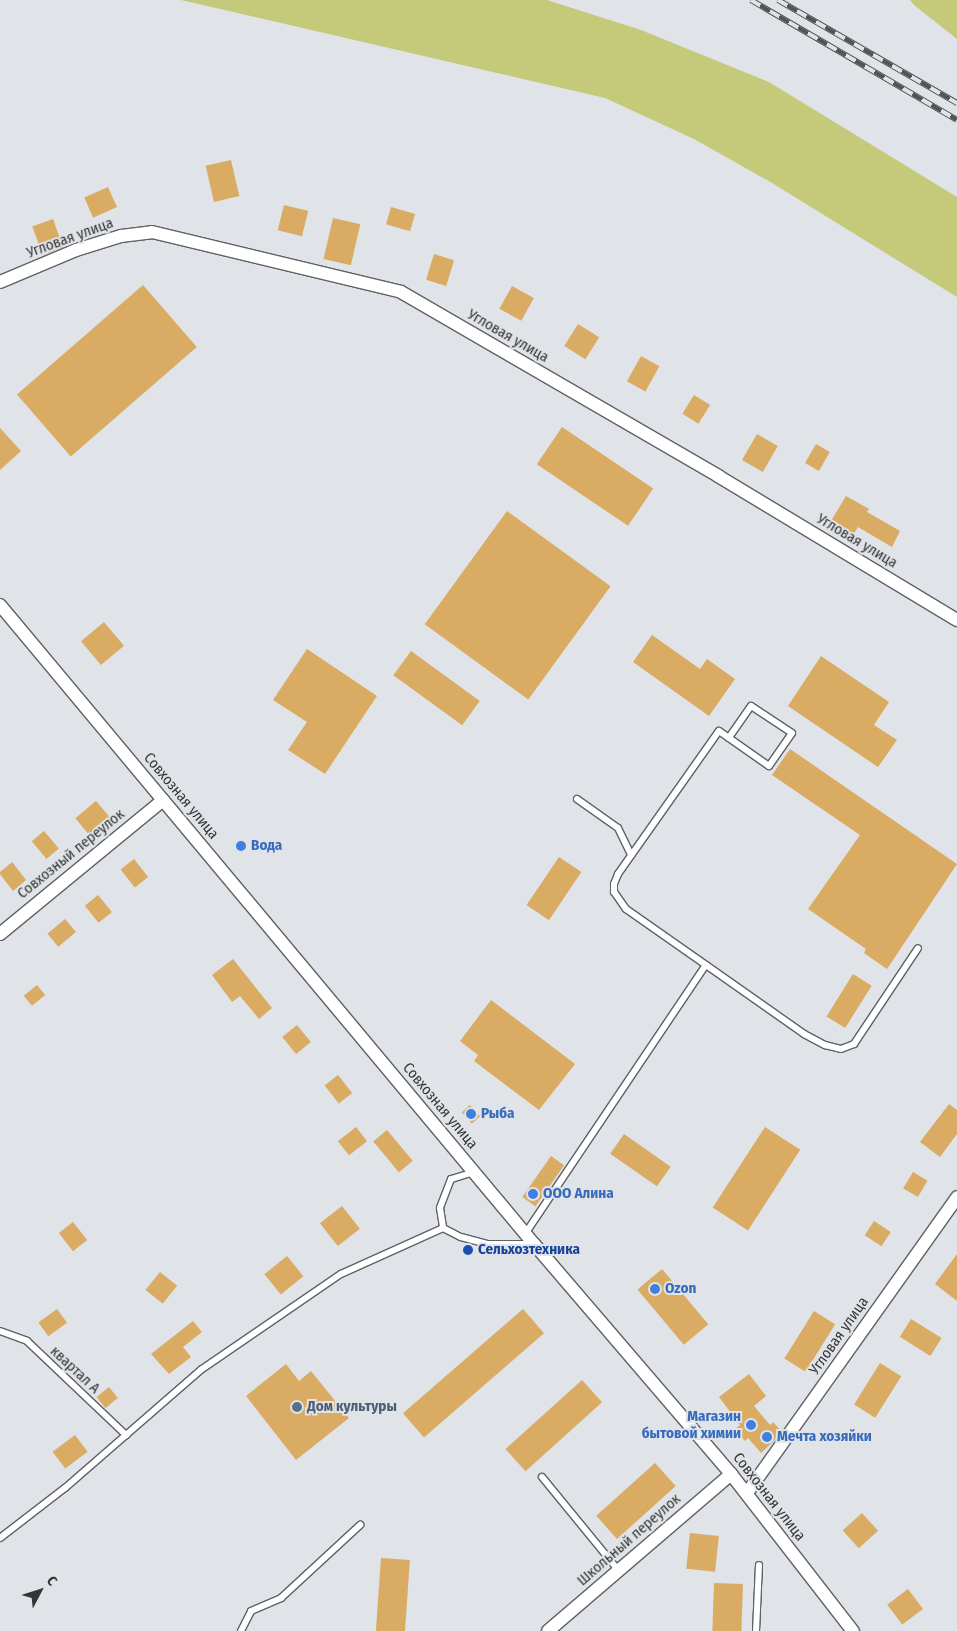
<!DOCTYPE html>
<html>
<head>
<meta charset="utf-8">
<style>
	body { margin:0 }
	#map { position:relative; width:957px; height:1631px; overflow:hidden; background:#e0e3e7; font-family:"Fira Sans Condensed",sans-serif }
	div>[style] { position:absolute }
	.green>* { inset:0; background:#c5ca7a }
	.building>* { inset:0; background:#d9ab63; transform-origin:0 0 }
	.roads { filter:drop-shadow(1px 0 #5f6165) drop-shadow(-1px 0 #5f6165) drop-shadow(0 1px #5f6165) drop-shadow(0 -1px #5f6165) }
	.service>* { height:6px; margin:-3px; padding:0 3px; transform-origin:3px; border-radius:3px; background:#fff }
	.minor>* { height:12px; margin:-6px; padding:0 6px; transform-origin:6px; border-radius:6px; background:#fff }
	.rail>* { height:5.5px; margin-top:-2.75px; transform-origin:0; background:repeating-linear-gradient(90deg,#e0e3e7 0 11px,#515355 0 22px); box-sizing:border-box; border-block:1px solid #515355 }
	.dots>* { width:14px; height:14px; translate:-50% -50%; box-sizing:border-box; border:2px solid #e0e3e7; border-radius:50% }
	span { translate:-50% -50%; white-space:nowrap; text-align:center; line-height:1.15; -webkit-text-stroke:4px #e0e3e7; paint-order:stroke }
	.street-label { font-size:15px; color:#343537 }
	.shop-label { font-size:15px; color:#366cbe; font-weight:700 }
	.left { translate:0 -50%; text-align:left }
	.right { translate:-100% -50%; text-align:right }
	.transit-label { font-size:15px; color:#164399; font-weight:700 }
	.service-label { font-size:15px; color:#4e5e75; font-weight:700 }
	.north { position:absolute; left:15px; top:1566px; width:50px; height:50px; -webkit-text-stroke:4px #e0e3e7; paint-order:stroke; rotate:50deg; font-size:14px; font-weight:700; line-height:20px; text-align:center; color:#343537 }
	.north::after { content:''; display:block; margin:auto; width:18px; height:22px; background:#343537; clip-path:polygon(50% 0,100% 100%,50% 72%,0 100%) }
</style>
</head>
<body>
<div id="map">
	<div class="green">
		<div style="clip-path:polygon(181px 0,547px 0,641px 30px,769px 82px,957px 197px,957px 297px,772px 183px,694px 139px,605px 98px)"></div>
		<div style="clip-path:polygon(910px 0,957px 0,957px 39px,914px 5px)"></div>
	</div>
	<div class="building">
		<div style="left:231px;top:160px;width:37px;height:26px;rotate:77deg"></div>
		<div style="left:108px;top:187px;width:22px;height:26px;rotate:66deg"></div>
		<div style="left:284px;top:205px;width:25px;height:26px;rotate:14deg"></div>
		<div style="left:391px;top:207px;width:25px;height:18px;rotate:16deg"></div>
		<div style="left:333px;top:218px;width:28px;height:42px;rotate:13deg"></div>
		<div style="left:53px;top:219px;width:30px;height:22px;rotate:70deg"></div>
		<div style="left:434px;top:254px;width:21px;height:27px;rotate:17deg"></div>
		<div style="left:143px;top:285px;width:82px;height:167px;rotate:49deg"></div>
		<div style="left:512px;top:286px;width:25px;height:26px;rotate:29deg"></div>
		<div style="left:578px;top:324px;width:25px;height:26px;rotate:32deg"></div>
		<div style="left:641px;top:356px;width:21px;height:29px;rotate:29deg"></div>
		<div style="left:694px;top:395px;width:19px;height:22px;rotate:32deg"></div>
		<div style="left:562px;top:427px;width:110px;height:45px;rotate:34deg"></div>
		<div style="clip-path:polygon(0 428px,21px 451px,0 470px)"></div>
		<div style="left:757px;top:434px;width:24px;height:30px;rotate:30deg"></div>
		<div style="left:816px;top:444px;width:16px;height:22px;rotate:30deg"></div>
		<div style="clip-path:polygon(846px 496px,869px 509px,867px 512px,900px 531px,892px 547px,858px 527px,853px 535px,831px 521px)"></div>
		<div style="left:507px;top:511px;width:128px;height:140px;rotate:36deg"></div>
		<div style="left:104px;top:622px;width:31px;height:30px;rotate:50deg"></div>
		<div style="clip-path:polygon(652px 635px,700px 669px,707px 659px,735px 679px,709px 716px,633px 662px)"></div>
		<div style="clip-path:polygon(307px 649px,377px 696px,325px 774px,288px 750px,307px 722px,273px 700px)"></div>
		<div style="left:411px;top:651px;width:85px;height:30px;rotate:36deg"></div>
		<div style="clip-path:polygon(821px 656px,889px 702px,874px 725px,897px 740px,878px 767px,788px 706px)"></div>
		<div style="clip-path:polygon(790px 749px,957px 864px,887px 969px,864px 953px,866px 949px,808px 909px,860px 835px,772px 775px)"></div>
		<div style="left:96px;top:801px;width:23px;height:27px;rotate:50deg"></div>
		<div style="left:44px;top:831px;width:23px;height:16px;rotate:50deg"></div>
		<div style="left:559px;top:857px;width:27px;height:58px;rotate:34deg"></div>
		<div style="left:134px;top:859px;width:23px;height:17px;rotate:52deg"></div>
		<div style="clip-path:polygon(12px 862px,26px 880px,13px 891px,0 874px,0 872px)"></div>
		<div style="left:98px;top:895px;width:22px;height:17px;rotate:51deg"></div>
		<div style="left:65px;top:919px;width:17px;height:23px;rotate:50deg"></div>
		<div style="clip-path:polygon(233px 959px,272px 1008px,259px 1019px,240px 996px,232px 1002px,212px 975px)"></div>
		<div style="left:853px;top:974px;width:22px;height:50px;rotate:32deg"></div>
		<div style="left:37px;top:985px;width:13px;height:17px;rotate:51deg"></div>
		<div style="clip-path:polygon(491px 1000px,575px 1064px,539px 1110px,474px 1061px,478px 1055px,460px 1041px)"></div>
		<div style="left:297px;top:1025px;width:22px;height:19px;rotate:51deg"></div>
		<div style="left:338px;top:1075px;width:23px;height:17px;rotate:52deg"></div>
		<div style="clip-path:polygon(949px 1104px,957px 1110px,957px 1134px,940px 1157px,920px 1142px)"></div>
		<div style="left:470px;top:1105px;width:15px;height:11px;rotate:48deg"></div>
		<div style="left:356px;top:1127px;width:18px;height:23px;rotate:52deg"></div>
		<div style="left:765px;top:1127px;width:42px;height:96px;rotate:33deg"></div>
		<div style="left:387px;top:1130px;width:40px;height:18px;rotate:50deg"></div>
		<div style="left:624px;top:1134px;width:57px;height:24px;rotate:35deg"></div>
		<div style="left:551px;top:1156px;width:16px;height:50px;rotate:35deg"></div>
		<div style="left:913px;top:1172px;width:17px;height:19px;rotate:31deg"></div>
		<div style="left:342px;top:1206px;width:29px;height:28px;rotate:52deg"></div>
		<div style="left:874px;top:1221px;width:20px;height:17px;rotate:33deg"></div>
		<div style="left:73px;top:1222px;width:23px;height:18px;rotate:52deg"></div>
		<div style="clip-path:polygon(957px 1254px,957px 1301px,935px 1284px)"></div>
		<div style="left:287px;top:1256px;width:26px;height:29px;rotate:51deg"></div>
		<div style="left:662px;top:1269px;width:72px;height:32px;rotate:50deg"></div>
		<div style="left:160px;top:1272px;width:22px;height:23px;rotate:39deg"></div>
		<div style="left:57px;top:1309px;width:17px;height:23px;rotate:54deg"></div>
		<div style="left:523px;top:1309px;width:32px;height:159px;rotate:49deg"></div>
		<div style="left:814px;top:1311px;width:25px;height:56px;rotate:32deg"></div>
		<div style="left:911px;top:1319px;width:36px;height:21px;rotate:32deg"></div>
		<div style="clip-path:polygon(193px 1321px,202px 1332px,183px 1347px,191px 1357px,169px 1374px,151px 1354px)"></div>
		<div style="left:880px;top:1363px;width:25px;height:49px;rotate:32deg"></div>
		<div style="clip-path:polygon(286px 1364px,299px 1381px,311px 1371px,349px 1418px,296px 1460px,246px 1396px)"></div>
		<div style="clip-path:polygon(749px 1374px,766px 1396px,754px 1406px,770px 1425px,773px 1422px,781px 1431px,773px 1442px,761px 1453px,748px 1438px,745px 1441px,735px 1429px,740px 1425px,719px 1397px)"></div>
		<div style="left:582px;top:1380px;width:30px;height:103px;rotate:48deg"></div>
		<div style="left:109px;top:1387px;width:14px;height:16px;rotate:51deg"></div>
		<div style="left:75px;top:1435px;width:21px;height:28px;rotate:53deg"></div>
		<div style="left:655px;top:1463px;width:31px;height:79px;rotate:48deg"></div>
		<div style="left:862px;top:1513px;width:24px;height:26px;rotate:48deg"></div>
		<div style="left:690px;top:1533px;width:29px;height:36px;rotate:6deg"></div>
		<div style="left:381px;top:1558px;width:29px;height:73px;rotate:4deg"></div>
		<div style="left:714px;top:1583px;width:29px;height:48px;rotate:2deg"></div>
		<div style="left:908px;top:1589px;width:25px;height:26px;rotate:53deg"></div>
	</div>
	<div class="roads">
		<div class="service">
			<div style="left:577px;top:799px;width:50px;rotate:35.3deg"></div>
			<div style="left:618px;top:828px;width:30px;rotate:64deg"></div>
			<div style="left:706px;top:965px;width:120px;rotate:35.1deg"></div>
			<div style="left:804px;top:1034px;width:24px;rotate:28deg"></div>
			<div style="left:825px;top:1045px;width:16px;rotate:14deg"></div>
			<div style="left:841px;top:1049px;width:14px;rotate:-21deg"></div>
			<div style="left:854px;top:1044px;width:115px;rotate:-56.3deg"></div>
			<div style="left:474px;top:1172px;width:24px;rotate:163deg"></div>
			<div style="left:451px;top:1179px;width:31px;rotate:111deg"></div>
			<div style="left:440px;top:1208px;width:20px;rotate:81deg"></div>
			<div style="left:443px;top:1228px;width:20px;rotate:27deg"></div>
			<div style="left:461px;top:1237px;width:27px;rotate:15deg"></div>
			<div style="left:487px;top:1244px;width:46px"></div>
			<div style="left:525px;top:1234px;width:324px;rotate:-56.1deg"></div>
			<div style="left:706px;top:965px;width:98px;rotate:-145deg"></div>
			<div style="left:626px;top:909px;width:21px;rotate:-125deg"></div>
			<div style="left:614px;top:892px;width:8px;rotate:-90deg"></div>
			<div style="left:614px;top:884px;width:11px;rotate:-68deg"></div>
			<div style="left:618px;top:874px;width:175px;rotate:-54.8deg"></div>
			<div style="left:719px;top:731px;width:61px;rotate:35deg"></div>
			<div style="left:769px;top:766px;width:40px;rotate:-55.1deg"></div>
			<div style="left:792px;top:733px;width:49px;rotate:-146.6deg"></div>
			<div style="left:751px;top:706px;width:39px;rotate:125deg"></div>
			<div style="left:0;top:1331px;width:29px;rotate:20deg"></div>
			<div style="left:27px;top:1341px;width:137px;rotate:43.5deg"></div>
			<div style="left:542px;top:1477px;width:120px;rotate:50.7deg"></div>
			<div style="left:0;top:1538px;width:82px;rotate:-37.6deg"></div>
			<div style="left:65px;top:1488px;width:181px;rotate:-41deg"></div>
			<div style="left:202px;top:1369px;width:168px;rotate:-34.4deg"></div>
			<div style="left:341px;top:1274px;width:112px;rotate:-24.3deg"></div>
			<div style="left:241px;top:1631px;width:22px;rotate:-63deg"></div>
			<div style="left:251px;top:1611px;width:33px;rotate:-23deg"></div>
			<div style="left:281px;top:1598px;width:108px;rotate:-42.7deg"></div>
			<div style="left:756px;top:1631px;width:66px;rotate:-87.4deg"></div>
		</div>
		<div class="minor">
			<div style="left:0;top:282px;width:82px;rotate:-22.8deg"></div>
			<div style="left:76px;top:250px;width:47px;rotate:-17.3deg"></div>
			<div style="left:121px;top:236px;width:31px;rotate:-7deg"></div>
			<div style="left:152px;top:232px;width:256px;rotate:13.5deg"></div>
			<div style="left:401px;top:292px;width:367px;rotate:30.1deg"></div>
			<div style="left:718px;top:476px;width:279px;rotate:31.1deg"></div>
			<div style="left:0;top:605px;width:833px;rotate:50.12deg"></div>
			<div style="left:534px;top:1244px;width:303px;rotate:49.4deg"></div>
			<div style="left:731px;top:1474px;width:199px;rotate:52.2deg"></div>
			<div style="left:0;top:934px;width:211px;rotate:-39.4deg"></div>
			<div style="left:747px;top:1493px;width:363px;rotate:-54.6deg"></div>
			<div style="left:548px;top:1631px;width:241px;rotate:-40.6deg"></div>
		</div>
	</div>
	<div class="rail">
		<div style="left:751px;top:0;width:238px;rotate:30.2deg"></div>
		<div style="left:778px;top:0;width:207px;rotate:29.9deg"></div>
	</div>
	<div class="dots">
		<div style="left:241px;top:846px;background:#3f7fe0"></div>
		<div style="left:471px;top:1114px;background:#3f7fe0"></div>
		<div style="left:533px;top:1194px;background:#3f7fe0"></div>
		<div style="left:468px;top:1250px;background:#1a4fb4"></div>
		<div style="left:655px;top:1289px;background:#3f7fe0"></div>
		<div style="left:297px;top:1407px;background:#5c6f8a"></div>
		<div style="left:751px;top:1425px;background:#3f7fe0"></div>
		<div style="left:767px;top:1437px;background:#3f7fe0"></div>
	</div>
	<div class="street-label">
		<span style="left:70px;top:238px;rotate:-20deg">Угловая улица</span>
		<span style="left:508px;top:336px;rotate:30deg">Угловая улица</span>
		<span style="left:857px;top:541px;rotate:31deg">Угловая улица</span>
		<span style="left:181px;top:796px;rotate:50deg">Совхозная улица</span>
		<span style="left:71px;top:854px;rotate:-39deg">Совхозный переулок</span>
		<span style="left:440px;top:1106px;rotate:50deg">Совхозная улица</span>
		<span style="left:839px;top:1336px;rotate:-55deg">Угловая улица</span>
		<span style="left:75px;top:1370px;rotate:43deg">квартал А</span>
		<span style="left:769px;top:1497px;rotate:52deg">Совхозная улица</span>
		<span style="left:629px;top:1540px;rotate:-41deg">Школьный переулок</span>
	</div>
	<div class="shop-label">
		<span class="left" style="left:251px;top:846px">Вода</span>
		<span class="left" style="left:481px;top:1114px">Рыба</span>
		<span class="left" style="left:543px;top:1194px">ООО Алина</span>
		<span class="left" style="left:665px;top:1289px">Ozon</span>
		<span class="right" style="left:741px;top:1425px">Магазин<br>бытовой химии</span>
		<span class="left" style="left:777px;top:1437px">Мечта хозяйки</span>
	</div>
	<div class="transit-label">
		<span class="left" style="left:478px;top:1250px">Сельхозтехника</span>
	</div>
	<div class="service-label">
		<span class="left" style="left:307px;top:1407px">Дом культуры</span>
	</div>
	<div class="north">С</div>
</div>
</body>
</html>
